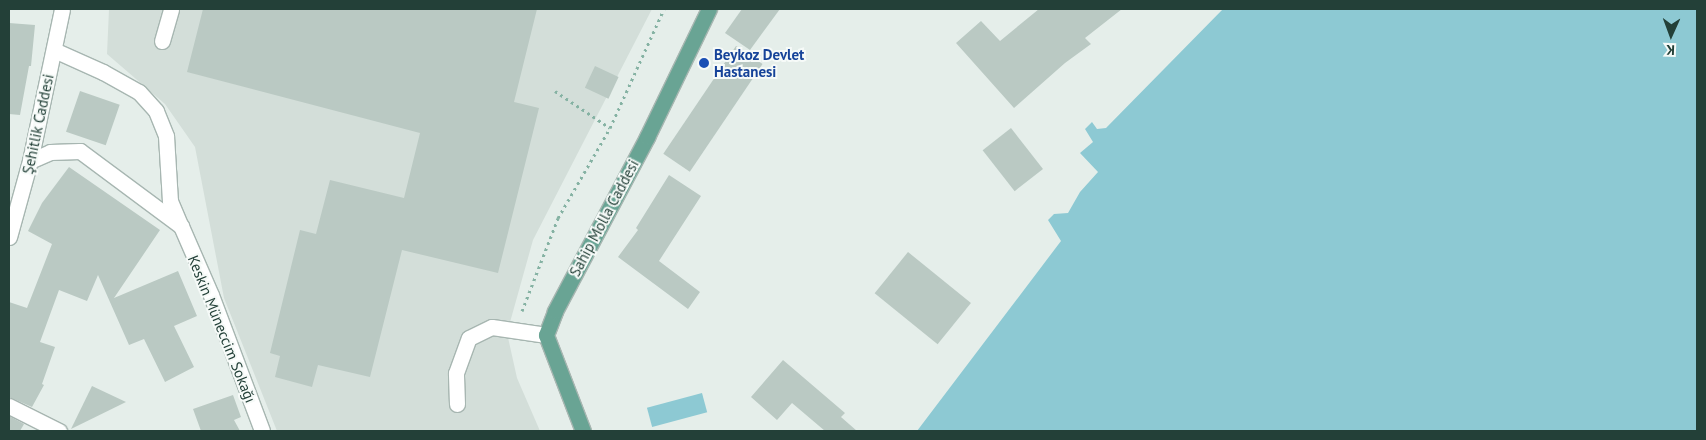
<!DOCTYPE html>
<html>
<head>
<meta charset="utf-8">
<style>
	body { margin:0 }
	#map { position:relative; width:1706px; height:440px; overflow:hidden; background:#e5eeea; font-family:"PT Sans",sans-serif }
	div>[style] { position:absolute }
	.built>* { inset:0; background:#d3ded9 }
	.water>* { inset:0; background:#8dc9d3; transform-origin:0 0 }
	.building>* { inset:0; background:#bac9c3; transform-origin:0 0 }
	.path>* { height:3px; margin-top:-1.5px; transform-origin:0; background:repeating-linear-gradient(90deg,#85b2a3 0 2.5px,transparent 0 6.5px) }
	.roads { filter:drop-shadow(1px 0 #a7b6b1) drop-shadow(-1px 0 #a7b6b1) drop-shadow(0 1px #a7b6b1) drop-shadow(0 -1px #a7b6b1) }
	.lane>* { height:15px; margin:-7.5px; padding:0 7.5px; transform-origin:7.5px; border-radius:7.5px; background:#fff }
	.street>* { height:15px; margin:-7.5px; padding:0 7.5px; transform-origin:7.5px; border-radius:7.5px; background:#fff }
	.primary>* { height:15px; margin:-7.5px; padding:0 7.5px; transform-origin:7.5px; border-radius:7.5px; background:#69a494 }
	.dots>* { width:14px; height:14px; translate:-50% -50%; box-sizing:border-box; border:2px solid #f6faf8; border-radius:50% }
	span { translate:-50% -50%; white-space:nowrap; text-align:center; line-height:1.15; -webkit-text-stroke:4px #f6faf8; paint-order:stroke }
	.transit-label { font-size:15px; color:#164399; font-weight:700 }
	.left { translate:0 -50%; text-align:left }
	.street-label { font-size:15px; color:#234038 }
	.frame { position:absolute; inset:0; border:10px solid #234038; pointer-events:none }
	.north { position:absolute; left:1646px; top:10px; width:50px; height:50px; -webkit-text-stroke:4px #f6faf8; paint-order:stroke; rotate:182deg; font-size:14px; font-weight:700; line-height:20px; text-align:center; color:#234038 }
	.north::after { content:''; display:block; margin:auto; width:18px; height:22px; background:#234038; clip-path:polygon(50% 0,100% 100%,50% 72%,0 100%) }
</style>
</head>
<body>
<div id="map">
	<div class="built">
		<div style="clip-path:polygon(109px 9px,652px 9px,533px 240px,507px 333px,517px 378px,540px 431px,277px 431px,224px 298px,195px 147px,165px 104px,107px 54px)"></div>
	</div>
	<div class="water">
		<div style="clip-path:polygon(1223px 9px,1697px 9px,1697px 431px,917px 431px,1061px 241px,1048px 220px,1054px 214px,1068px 213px,1080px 192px,1098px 172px,1080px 153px,1093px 142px,1085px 129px,1092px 122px,1097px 129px,1106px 128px)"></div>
		<div style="left:702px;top:393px;width:20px;height:57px;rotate:75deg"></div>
	</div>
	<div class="building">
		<div style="clip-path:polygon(203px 9px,537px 9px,514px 102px,539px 108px,498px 273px,402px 250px,370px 377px,318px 365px,312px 387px,275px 377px,280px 356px,270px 353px,300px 230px,316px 234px,330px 180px,404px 198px,420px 133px,187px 72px)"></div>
		<div style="clip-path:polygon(742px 9px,780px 9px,750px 50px,725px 33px)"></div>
		<div style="clip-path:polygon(1039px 9px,1122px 9px,1085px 38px,1091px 44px,1065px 63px,1014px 108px,956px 43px,981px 21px,1000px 41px)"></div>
		<div style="clip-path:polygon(9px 23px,35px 25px,31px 66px,29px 66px,20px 115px,9px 114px)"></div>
		<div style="left:736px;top:46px;width:32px;height:130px;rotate:34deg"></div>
		<div style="left:595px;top:66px;width:26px;height:24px;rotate:25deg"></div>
		<div style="left:80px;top:91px;width:42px;height:43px;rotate:19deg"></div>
		<div style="left:1011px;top:128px;width:52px;height:36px;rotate:52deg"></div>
		<div style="clip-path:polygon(69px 167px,160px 230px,114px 298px,178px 271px,197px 316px,174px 326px,194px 367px,165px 382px,144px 339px,129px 345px,98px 275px,87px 301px,59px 290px,40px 342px,55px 347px,42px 384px,44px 385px,32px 407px,9px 397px,9px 302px,27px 308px,52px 244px,28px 231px,42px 203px)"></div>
		<div style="clip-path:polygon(669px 175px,701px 196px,659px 261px,700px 292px,688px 309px,618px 257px,638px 230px,636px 228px)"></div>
		<div style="left:908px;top:252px;width:81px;height:53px;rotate:39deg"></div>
		<div style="clip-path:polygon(783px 360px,845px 413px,841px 417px,857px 431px,825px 431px,792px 403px,777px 420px,751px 397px)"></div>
		<div style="clip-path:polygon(92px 386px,126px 402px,71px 429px)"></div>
		<div style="clip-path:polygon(233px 395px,241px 417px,234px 420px,240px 431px,201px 431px,193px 409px)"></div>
		<div style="clip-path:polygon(9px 416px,24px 424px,20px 431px,9px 431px)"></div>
	</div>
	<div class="path">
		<div style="left:555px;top:91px;width:66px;rotate:33.9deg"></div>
		<div style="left:522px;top:311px;width:100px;rotate:-68.8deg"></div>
		<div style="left:558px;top:218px;width:104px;rotate:-60deg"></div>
		<div style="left:610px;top:128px;width:131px;rotate:-65.6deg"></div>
	</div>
	<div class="roads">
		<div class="lane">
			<div style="left:162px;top:41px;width:33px;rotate:-74deg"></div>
			<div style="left:457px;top:404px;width:31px;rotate:-92deg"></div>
			<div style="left:456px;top:373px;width:37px;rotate:-70deg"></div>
			<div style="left:469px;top:338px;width:25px;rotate:-26deg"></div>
			<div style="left:492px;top:327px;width:55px;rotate:8.4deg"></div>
		</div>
		<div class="street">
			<div style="left:54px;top:50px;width:54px;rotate:24.2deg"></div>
			<div style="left:103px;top:72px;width:41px;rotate:29.1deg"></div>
			<div style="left:139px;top:92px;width:25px;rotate:48deg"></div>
			<div style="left:156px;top:111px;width:27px;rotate:68deg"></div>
			<div style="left:166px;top:136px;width:65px;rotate:86.5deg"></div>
			<div style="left:170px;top:201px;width:26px;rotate:67deg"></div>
			<div style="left:30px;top:161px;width:22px;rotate:-24deg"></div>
			<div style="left:50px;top:152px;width:30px;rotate:-2deg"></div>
			<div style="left:80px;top:151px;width:126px;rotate:36.6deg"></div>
			<div style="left:181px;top:226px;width:75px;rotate:66.5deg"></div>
			<div style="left:211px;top:295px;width:145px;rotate:69.4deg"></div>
			<div style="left:9px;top:237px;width:79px;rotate:-74.6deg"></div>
			<div style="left:30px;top:161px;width:155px;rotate:-78.1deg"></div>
			<div style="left:9px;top:406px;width:56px;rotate:26.6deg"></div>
		</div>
		<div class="primary">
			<div style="left:583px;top:431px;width:103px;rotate:-111.1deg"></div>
			<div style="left:546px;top:335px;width:26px;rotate:-69deg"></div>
			<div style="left:555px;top:311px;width:197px;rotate:-62.1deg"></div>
			<div style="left:647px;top:137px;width:142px;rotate:-64.2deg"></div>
		</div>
	</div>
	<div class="dots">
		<div style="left:704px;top:63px;background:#1a4fb4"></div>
	</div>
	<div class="transit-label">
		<span class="left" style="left:714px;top:63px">Beykoz Devlet<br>Hastanesi</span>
	</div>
	<div class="street-label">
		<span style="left:38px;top:124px;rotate:-78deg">Şehitlik Caddesi</span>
		<span style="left:604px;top:218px;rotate:-62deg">Sahip Molla Caddesi</span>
		<span style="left:222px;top:329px;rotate:68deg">Keskin Müneccim Sokağı</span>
	</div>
	<div class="frame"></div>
	<div class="north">K</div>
</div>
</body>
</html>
